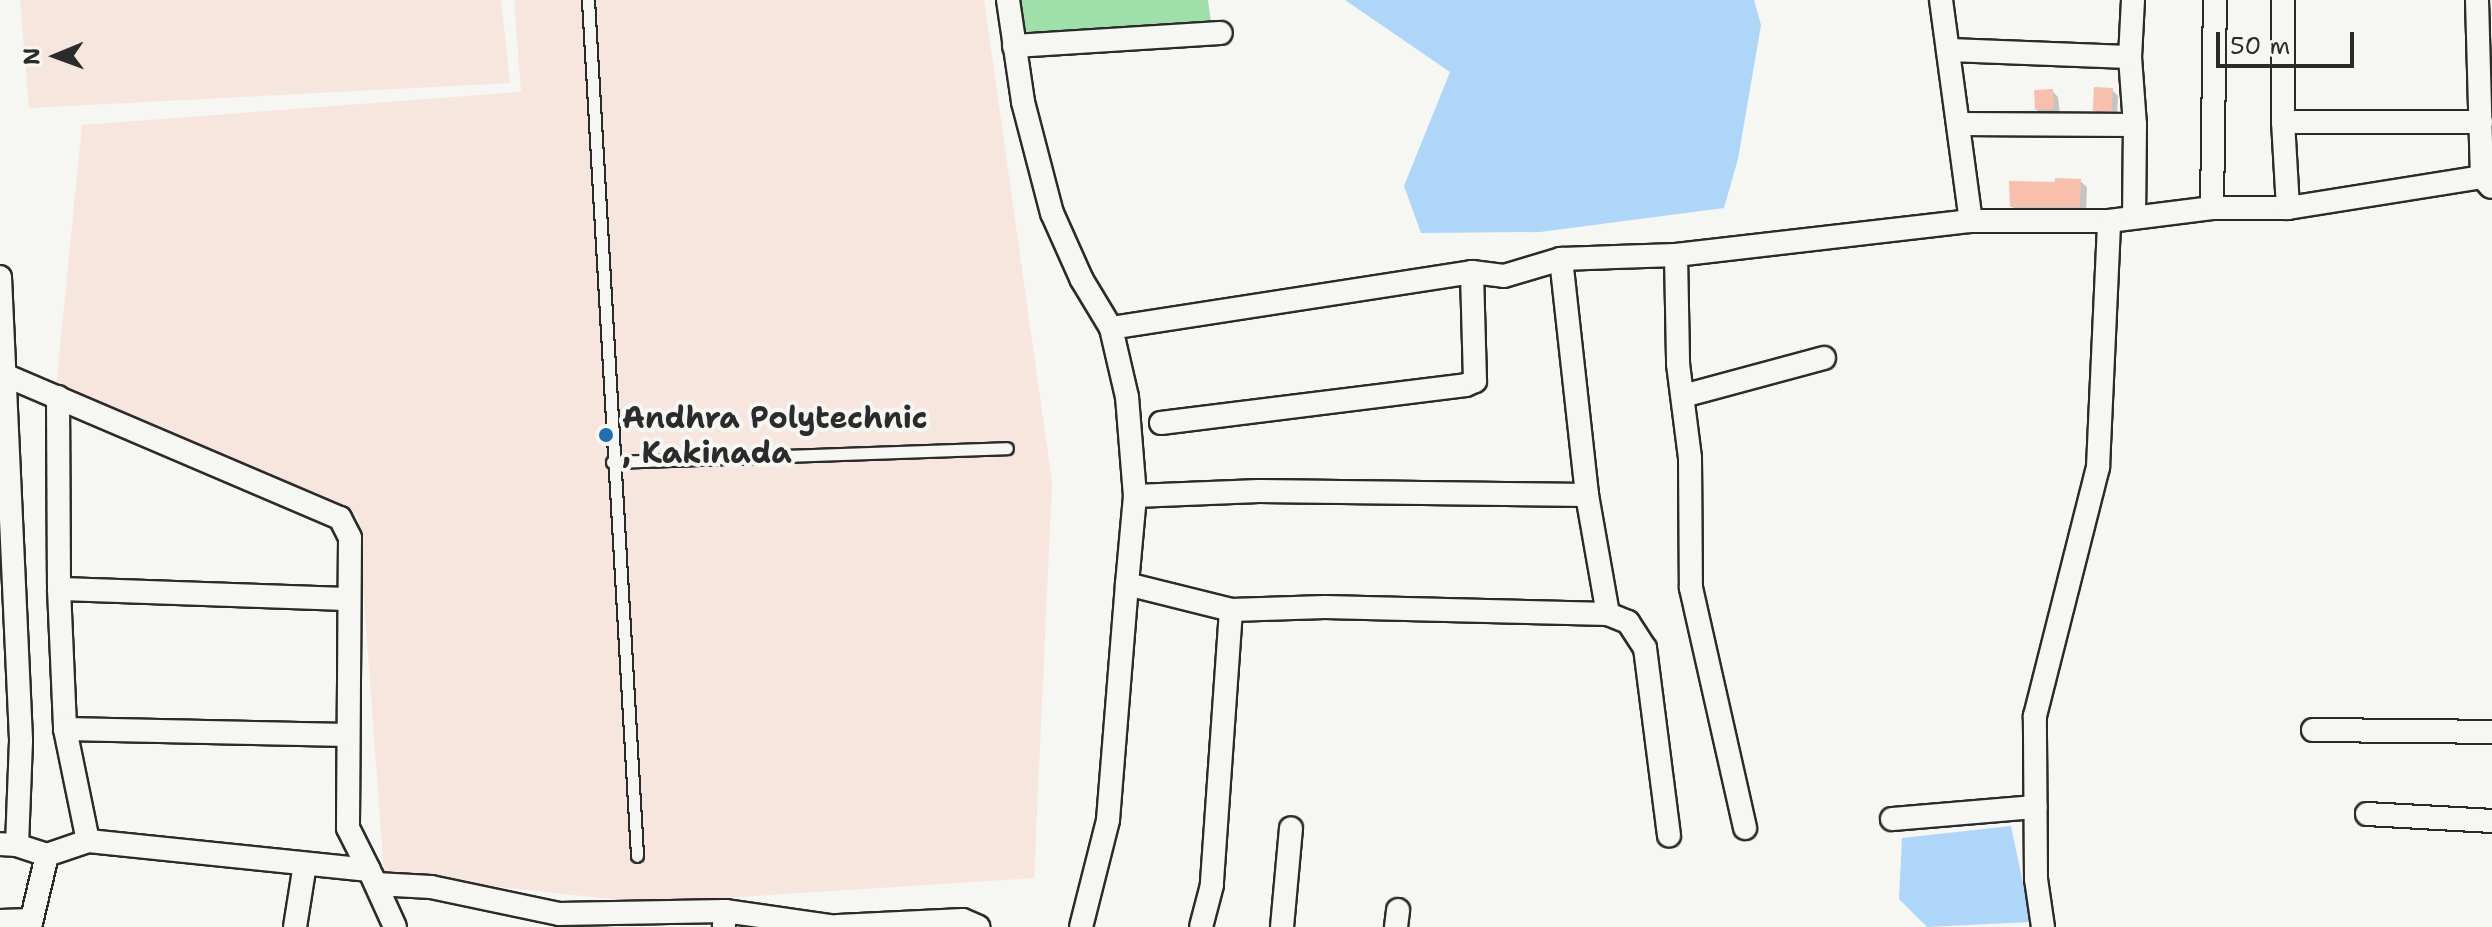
<!DOCTYPE html>
<html>
<head>
<meta charset="utf-8">
<style>
	body { margin:0 }
	#map { position:relative; width:2492px; height:927px; overflow:hidden; background:#f6f6f2; font-family:"Shantell Sans",sans-serif }
	div>[style] { position:absolute }
	.built>* { inset:0; background:#f6e6dd }
	.green>* { inset:0; background:#9fe0aa }
	.water>* { inset:0; background:#aed6f9 }
	.shadow>* { inset:0; background:#0003 }
	.building>* { inset:0; background:#f7bfac; transform-origin:0 0 }
	.roads { filter:drop-shadow(2px 0 #2b2b2b) drop-shadow(-2px 0 #2b2b2b) drop-shadow(0 2px #2b2b2b) drop-shadow(0 -2px #2b2b2b) }
	.service>* { height:11px; margin:-5.5px; padding:0 5.5px; transform-origin:5.5px; border-radius:5.5px; background:#f6f6f2 }
	.minor>* { height:22px; margin:-11px; padding:0 11px; transform-origin:11px; border-radius:11px; background:#f6f6f2 }
	.dots>* { width:22px; height:22px; translate:-50% -50%; box-sizing:border-box; border:4px solid #f6f6f2; border-radius:50% }
	span { translate:-50% -50%; white-space:nowrap; text-align:center; line-height:1.15; -webkit-text-stroke:8px #f6f6f2; paint-order:stroke }
	.poi-label { font-size:30px; color:#2b2b2b; font-weight:700 }
	.left { translate:0 -50%; text-align:left }
	.north { position:absolute; left:16px; top:16px; width:80px; height:80px; -webkit-text-stroke:6px #f6f6f2; paint-order:stroke; rotate:269deg; font-size:22px; font-weight:700; line-height:32px; text-align:center; color:#2b2b2b }
	.north::after { content:''; display:block; margin:auto; width:28px; height:36px; background:#2b2b2b; clip-path:polygon(50% 0,100% 100%,50% 72%,0 100%) }
	.scale { position:absolute; left:2216px; top:32px; width:138px; height:36px; box-sizing:border-box; border:4px solid #2b2b2b; border-top:0; padding-left:10px; font-size:24px; line-height:28px; white-space:nowrap; color:#2b2b2b; -webkit-text-stroke:6px #f6f6f2; paint-order:stroke }
</style>
</head>
<body>
<div id="map">
	<div class="built">
		<div style="clip-path:polygon(20px 0,501px 0,510px 83px,29px 108px)"></div>
		<div style="clip-path:polygon(514px 0,984px 0,1052px 482px,1034px 878px,647px 903px,384px 874px,358px 517px,56px 388px,82px 125px,521px 92px)"></div>
	</div>
	<div class="green">
		<div style="clip-path:polygon(1019px 0,1208px 0,1211px 22px,1023px 35px)"></div>
	</div>
	<div class="water">
		<div style="clip-path:polygon(1345px 0,1754px 0,1761px 25px,1738px 159px,1724px 208px,1540px 232px,1421px 233px,1404px 186px,1450px 72px)"></div>
		<div style="clip-path:polygon(2011px 826px,2031px 922px,1927px 927px,1899px 899px,1902px 838px)"></div>
	</div>
	<div class="shadow">
		<div style="clip-path:polygon(2112px 90px,2118px 96px,2117px 116px,2101px 116px,2094px 110px)"></div>
		<div style="clip-path:polygon(2052px 91px,2058px 97px,2060px 115px,2044px 116px,2037px 110px)"></div>
		<div style="clip-path:polygon(2080px 181px,2087px 187px,2086px 213px,2018px 213px,2012px 206px,2011px 183px)"></div>
	</div>
	<div class="building">
		<div style="left:2094px;top:87px;width:19px;height:24px;rotate:3deg"></div>
		<div style="left:2053px;top:89px;width:20px;height:19px;rotate:87deg"></div>
		<div style="clip-path:polygon(2055px 178px,2081px 179px,2080px 207px,2010px 207px,2009px 181px,2055px 182px)"></div>
	</div>
	<div class="roads">
		<div class="service">
			<div style="left:588px;top:0;width:857px;rotate:86.72deg"></div>
			<div style="left:612px;top:462px;width:395px;rotate:-2deg"></div>
		</div>
		<div class="minor">
			<div style="left:1008px;top:0;width:103px;rotate:81.6deg"></div>
			<div style="left:1023px;top:102px;width:115px;rotate:75.4deg"></div>
			<div style="left:1052px;top:213px;width:73px;rotate:65.9deg"></div>
			<div style="left:1082px;top:280px;width:56px;rotate:58.9deg"></div>
			<div style="left:1941px;top:0;width:223px;rotate:82.3deg"></div>
			<div style="left:1971px;top:221px;width:138px"></div>
			<div style="left:2109px;top:221px;width:104px;rotate:-7.2deg"></div>
			<div style="left:2212px;top:208px;width:76px"></div>
			<div style="left:2288px;top:208px;width:86px;rotate:-93.3deg"></div>
			<div style="left:2283px;top:122px;width:122px;rotate:-90deg"></div>
			<div style="left:2133px;top:0;width:57px;rotate:93deg"></div>
			<div style="left:2130px;top:57px;width:68px;rotate:85.8deg"></div>
			<div style="left:2135px;top:125px;width:92px;rotate:90.6deg"></div>
			<div style="left:2477px;top:0;width:177px;rotate:88.4deg"></div>
			<div style="left:2482px;top:177px;width:13px;rotate:48deg"></div>
			<div style="left:1014px;top:46px;width:207px;rotate:-3.6deg"></div>
			<div style="left:1948px;top:50px;width:182px;rotate:2.2deg"></div>
			<div style="left:2283px;top:122px;width:198px"></div>
			<div style="left:1958px;top:124px;width:177px;rotate:0.3deg"></div>
			<div style="left:2212px;top:208px;width:208px;rotate:-89.2deg"></div>
			<div style="left:2288px;top:208px;width:196px;rotate:-9.1deg"></div>
			<div style="left:1676px;top:255px;width:297px;rotate:-6.6deg"></div>
			<div style="left:1561px;top:259px;width:237px;rotate:83.7deg"></div>
			<div style="left:0;top:277px;width:464px;rotate:87.4deg"></div>
			<div style="left:21px;top:741px;width:104px;rotate:92.2deg"></div>
			<div style="left:17px;top:845px;width:17px;rotate:-177deg"></div>
			<div style="left:7px;top:376px;width:362px;rotate:23.1deg"></div>
			<div style="left:340px;top:518px;width:22px;rotate:63deg"></div>
			<div style="left:350px;top:538px;width:290px;rotate:90.4deg"></div>
			<div style="left:348px;top:828px;width:47px;rotate:63.4deg"></div>
			<div style="left:369px;top:870px;width:282px;rotate:-174.1deg"></div>
			<div style="left:88px;top:841px;width:43px;rotate:161.1deg"></div>
			<div style="left:47px;top:855px;width:32px;rotate:-162deg"></div>
			<div style="left:1683px;top:396px;width:146px;rotate:-15.1deg"></div>
			<div style="left:58px;top:397px;width:192px;rotate:89.7deg"></div>
			<div style="left:59px;top:589px;width:290px;rotate:2deg"></div>
			<div style="left:1161px;top:423px;width:307px;rotate:-7.1deg"></div>
			<div style="left:1466px;top:385px;width:10px;rotate:-24deg"></div>
			<div style="left:1475px;top:381px;width:109px;rotate:-91.6deg"></div>
			<div style="left:1135px;top:496px;width:99px;rotate:-94.6deg"></div>
			<div style="left:1127px;top:397px;width:71px;rotate:-103.1deg"></div>
			<div style="left:1111px;top:328px;width:365px;rotate:-8.8deg"></div>
			<div style="left:1472px;top:272px;width:32px;rotate:7deg"></div>
			<div style="left:1504px;top:276px;width:59px;rotate:-16.6deg"></div>
			<div style="left:1561px;top:259px;width:115px;rotate:-2deg"></div>
			<div style="left:1676px;top:255px;width:109px;rotate:88.9deg"></div>
			<div style="left:1678px;top:364px;width:95px;rotate:82.7deg"></div>
			<div style="left:1690px;top:458px;width:130px;rotate:89.6deg"></div>
			<div style="left:1691px;top:588px;width:246px;rotate:77.3deg"></div>
			<div style="left:1127px;top:584px;width:88px;rotate:-84.8deg"></div>
			<div style="left:1135px;top:496px;width:124px;rotate:-2.3deg"></div>
			<div style="left:1259px;top:491px;width:328px;rotate:0.7deg"></div>
			<div style="left:1587px;top:495px;width:121px;rotate:80deg"></div>
			<div style="left:1608px;top:614px;width:283px;rotate:-178.6deg"></div>
			<div style="left:1325px;top:607px;width:94px;rotate:178.2deg"></div>
			<div style="left:59px;top:589px;width:140px;rotate:87.5deg"></div>
			<div style="left:65px;top:729px;width:114px;rotate:78.4deg"></div>
			<div style="left:1608px;top:614px;width:22px;rotate:22deg"></div>
			<div style="left:1628px;top:622px;width:31px;rotate:57deg"></div>
			<div style="left:1645px;top:648px;width:189px;rotate:82.7deg"></div>
			<div style="left:65px;top:729px;width:283px;rotate:1.2deg"></div>
			<div style="left:2313px;top:730px;width:179px;rotate:0.6deg"></div>
			<div style="left:2367px;top:814px;width:125px;rotate:3.2deg"></div>
			<div style="left:1892px;top:819px;width:144px;rotate:-4.8deg"></div>
			<div style="left:371px;top:874px;width:58px;rotate:65.6deg"></div>
			<div style="left:376px;top:884px;width:55px;rotate:3.1deg"></div>
			<div style="left:431px;top:887px;width:131px;rotate:11.9deg"></div>
			<div style="left:559px;top:914px;width:166px;rotate:-1deg"></div>
			<div style="left:725px;top:911px;width:16px;rotate:94deg"></div>
			<div style="left:725px;top:911px;width:114px;rotate:8.1deg"></div>
			<div style="left:0;top:921px;width:31px;rotate:-2deg"></div>
			<div style="left:838px;top:926px;width:125px;rotate:-2.7deg"></div>
			<div style="left:963px;top:920px;width:17px;rotate:24deg"></div>
			<div style="left:30px;top:927px;width:74px;rotate:-76.7deg"></div>
			<div style="left:295px;top:927px;width:64px;rotate:-81deg"></div>
			<div style="left:1081px;top:927px;width:110px;rotate:-75.8deg"></div>
			<div style="left:1108px;top:820px;width:237px;rotate:-85.4deg"></div>
			<div style="left:1127px;top:584px;width:107px;rotate:14deg"></div>
			<div style="left:1231px;top:610px;width:276px;rotate:94deg"></div>
			<div style="left:1212px;top:885px;width:43px;rotate:104.7deg"></div>
			<div style="left:1282px;top:927px;width:99px;rotate:-84.8deg"></div>
			<div style="left:1396px;top:927px;width:17px;rotate:-83deg"></div>
			<div style="left:2043px;top:927px;width:49px;rotate:-98.3deg"></div>
			<div style="left:2036px;top:879px;width:163px;rotate:-90.4deg"></div>
			<div style="left:2035px;top:716px;width:257px;rotate:-75.8deg"></div>
			<div style="left:2098px;top:467px;width:246px;rotate:-87.4deg"></div>
		</div>
	</div>
	<div class="dots">
		<div style="left:606px;top:435px;background:#1f6fb2"></div>
	</div>
	<div class="poi-label">
		<span class="left" style="left:622px;top:435px">Andhra Polytechnic<br>, Kakinada</span>
	</div>
	<div class="north">N</div>
	<div class="scale">50 m</div>
</div>
</body>
</html>
